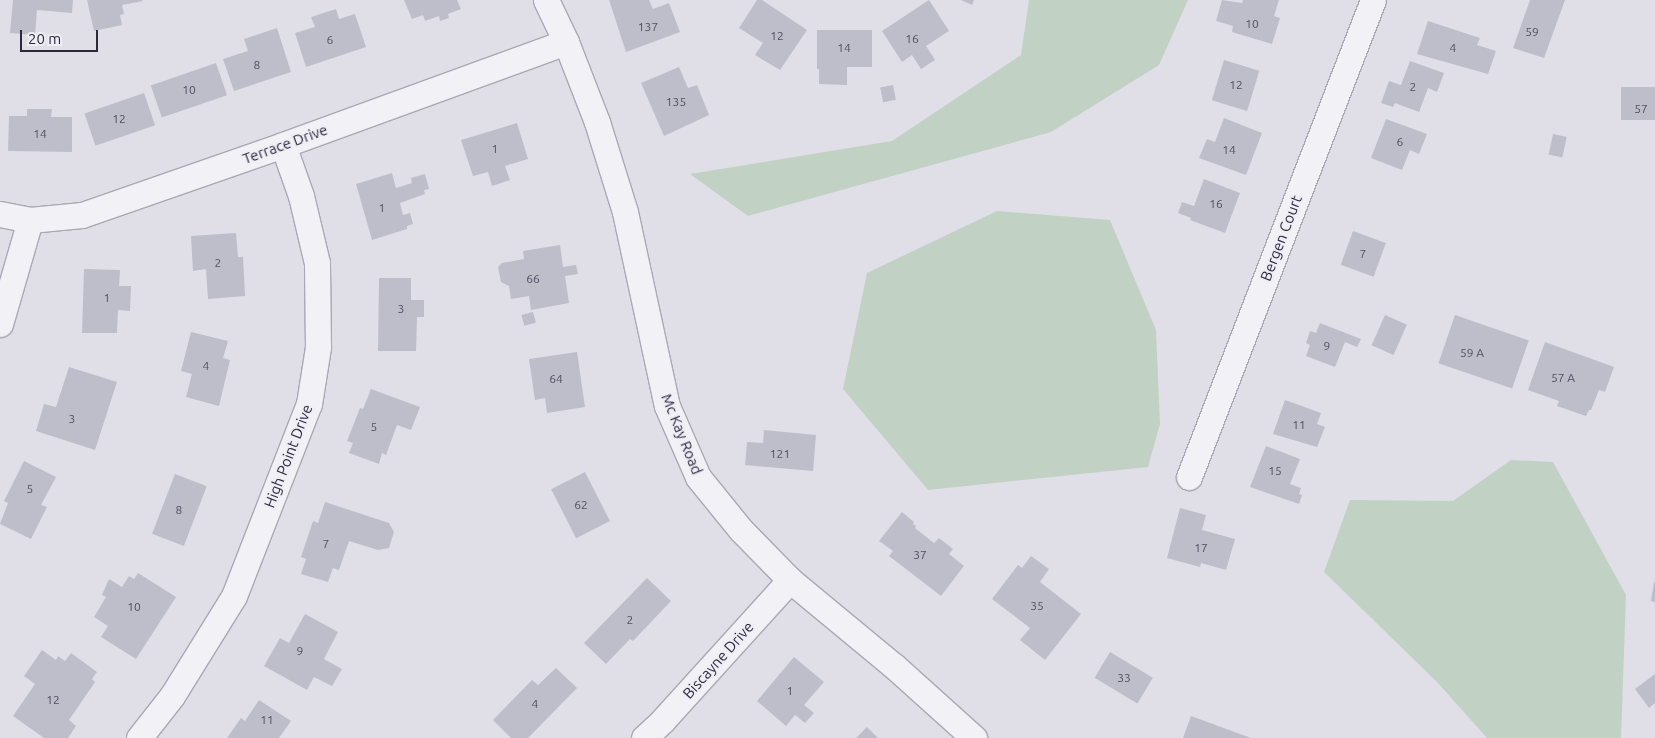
<!DOCTYPE html>
<html>
<head>
<meta charset="utf-8">
<style>
	body { margin:0 }
	#map { position:relative; width:1655px; height:738px; overflow:hidden; background:#e0dfe8; font-family:Ubuntu,sans-serif }
	div>[style] { position:absolute }
	.green>* { inset:0; background:#c1d1c4 }
	.building>* { inset:0; background:#bebdca; transform-origin:0 0 }
	.roads { filter:drop-shadow(1px 0 #aaa8b5) drop-shadow(-1px 0 #aaa8b5) drop-shadow(0 1px #aaa8b5) drop-shadow(0 -1px #aaa8b5) }
	.minor>* { height:25px; margin:-12.5px; padding:0 12.5px; transform-origin:12.5px; border-radius:12.5px; background:#f2f2f6 }
	span { translate:-50% -50%; white-space:nowrap; text-align:center; line-height:1.15; -webkit-text-stroke:4.5px #efeef5; paint-order:stroke }
	.number-label { font-size:12px; color:#504e61 }
	.number-label span { -webkit-text-stroke-width:0 }
	.street-label { font-size:15px; color:#2b293e }
	.scale { position:absolute; left:20px; top:30px; width:78px; height:22px; box-sizing:border-box; border:2px solid #2b293e; border-top:0; padding-left:6px; font-size:15px; line-height:18px; white-space:nowrap; color:#2b293e; -webkit-text-stroke:4px #efeef5; paint-order:stroke }
</style>
</head>
<body>
<div id="map">
	<div class="green">
		<div style="clip-path:polygon(1029px 0,1188px 0,1159px 65px,1051px 132px,748px 216px,690px 174px,892px 141px,1021px 55px)"></div>
		<div style="clip-path:polygon(997px 211px,1110px 220px,1156px 330px,1160px 424px,1148px 467px,928px 490px,843px 389px,867px 273px)"></div>
		<div style="clip-path:polygon(1511px 460px,1553px 462px,1626px 595px,1621px 738px,1487px 738px,1437px 682px,1324px 572px,1350px 500px,1453px 501px)"></div>
	</div>
	<div class="building">
		<div style="clip-path:polygon(13px 0,73px 0,72px 13px,37px 10px,35px 35px,10px 33px)"></div>
		<div style="clip-path:polygon(87px 0,142px 0,143px 1px,122px 5px,124px 14px,120px 15px,122px 25px,94px 31px)"></div>
		<div style="clip-path:polygon(404px 0,457px 0,461px 9px,448px 14px,449px 18px,440px 21px,439px 16px,425px 21px,423px 15px,412px 19px)"></div>
		<div style="clip-path:polygon(609px 0,649px 0,653px 9px,669px 3px,680px 32px,626px 52px)"></div>
		<div style="clip-path:polygon(757px 0,762px 0,807px 30px,780px 70px,755px 55px,763px 43px,739px 28px)"></div>
		<div style="clip-path:polygon(929px 0,949px 31px,926px 46px,935px 60px,921px 69px,912px 55px,902px 62px,882px 31px)"></div>
		<div style="clip-path:polygon(961px 0,974px 0,972px 5px)"></div>
		<div style="clip-path:polygon(1222px 0,1242px 3px,1243px 0,1279px 0,1274px 16px,1280px 18px,1272px 44px,1232px 32px,1233px 26px,1216px 21px)"></div>
		<div style="clip-path:polygon(1530px 0,1565px 0,1544px 58px,1513px 48px)"></div>
		<div style="clip-path:polygon(336px 9px,339px 19px,355px 14px,366px 47px,306px 67px,295px 33px,315px 27px,311px 17px)"></div>
		<div style="clip-path:polygon(1428px 21px,1480px 38px,1477px 45px,1496px 51px,1488px 74px,1417px 54px)"></div>
		<div style="clip-path:polygon(277px 28px,291px 72px,234px 91px,223px 59px,248px 51px,244px 39px)"></div>
		<div style="clip-path:polygon(817px 30px,872px 30px,872px 67px,847px 67px,847px 85px,819px 84px,819px 69px,817px 69px)"></div>
		<div style="left:1224px;top:60px;width:37px;height:42px;rotate:17deg"></div>
		<div style="clip-path:polygon(1410px 61px,1444px 73px,1437px 92px,1428px 88px,1419px 112px,1395px 103px,1393px 107px,1381px 103px,1389px 81px,1401px 85px)"></div>
		<div style="left:216px;top:63px;width:34px;height:69px;rotate:71deg"></div>
		<div style="clip-path:polygon(679px 67px,688px 88px,697px 85px,709px 115px,664px 136px,641px 83px)"></div>
		<div style="left:893px;top:85px;width:15px;height:13px;rotate:79deg"></div>
		<div style="left:1655px;top:87px;width:33px;height:34px;rotate:90deg"></div>
		<div style="left:144px;top:93px;width:34px;height:63px;rotate:71deg"></div>
		<div style="clip-path:polygon(27px 109px,52px 109px,51px 117px,72px 117px,72px 152px,8px 151px,9px 116px,27px 116px)"></div>
		<div style="clip-path:polygon(1224px 118px,1262px 133px,1246px 175px,1199px 158px,1207px 139px,1215px 142px)"></div>
		<div style="clip-path:polygon(1386px 119px,1427px 134px,1419px 154px,1410px 150px,1402px 170px,1371px 158px)"></div>
		<div style="clip-path:polygon(517px 123px,528px 159px,505px 166px,510px 180px,492px 186px,488px 172px,473px 176px,461px 140px)"></div>
		<div style="left:1553px;top:134px;width:14px;height:21px;rotate:12deg"></div>
		<div style="clip-path:polygon(392px 173px,396px 188px,412px 183px,411px 178px,425px 174px,429px 189px,424px 190px,425px 194px,400px 203px,403px 215px,410px 213px,413px 224px,407px 226px,407px 229px,372px 240px,356px 184px)"></div>
		<div style="clip-path:polygon(1204px 179px,1240px 193px,1225px 233px,1190px 220px,1191px 218px,1178px 213px,1182px 202px,1194px 206px)"></div>
		<div style="left:1353px;top:231px;width:35px;height:36px;rotate:20deg"></div>
		<div style="clip-path:polygon(236px 233px,238px 257px,243px 257px,245px 296px,208px 299px,206px 269px,193px 271px,191px 236px)"></div>
		<div style="clip-path:polygon(560px 245px,563px 267px,576px 265px,578px 274px,565px 276px,569px 303px,531px 310px,529px 296px,511px 299px,509px 286px,501px 282px,498px 267px,502px 263px,524px 259px,523px 251px)"></div>
		<div style="clip-path:polygon(84px 269px,120px 270px,119px 286px,131px 286px,130px 311px,118px 310px,117px 333px,82px 333px)"></div>
		<div style="clip-path:polygon(379px 278px,411px 278px,411px 300px,424px 300px,424px 317px,417px 317px,416px 351px,378px 351px)"></div>
		<div style="left:533px;top:312px;width:11px;height:12px;rotate:75deg"></div>
		<div style="left:1385px;top:315px;width:24px;height:33px;rotate:24deg"></div>
		<div style="left:1455px;top:315px;width:78px;height:51px;rotate:19deg"></div>
		<div style="clip-path:polygon(1320px 323px,1361px 339px,1357px 347px,1345px 342px,1335px 367px,1306px 356px,1310px 345px,1306px 343px,1310px 331px,1316px 333px)"></div>
		<div style="clip-path:polygon(191px 332px,228px 341px,223px 358px,230px 360px,219px 406px,186px 397px,192px 374px,181px 371px)"></div>
		<div style="clip-path:polygon(1545px 342px,1614px 367px,1605px 392px,1599px 390px,1591px 410px,1589px 410px,1586px 416px,1557px 406px,1559px 401px,1528px 390px)"></div>
		<div style="clip-path:polygon(577px 352px,585px 407px,547px 413px,545px 398px,535px 400px,529px 359px)"></div>
		<div style="clip-path:polygon(69px 367px,117px 382px,95px 450px,36px 431px,44px 404px,56px 407px)"></div>
		<div style="clip-path:polygon(371px 389px,420px 407px,411px 430px,397px 425px,386px 455px,382px 453px,379px 464px,349px 453px,353px 443px,347px 441px,360px 408px,363px 409px)"></div>
		<div style="clip-path:polygon(1285px 400px,1321px 413px,1317px 424px,1325px 427px,1317px 447px,1273px 434px)"></div>
		<div style="clip-path:polygon(764px 430px,816px 435px,813px 471px,745px 465px,747px 442px,763px 443px)"></div>
		<div style="clip-path:polygon(1266px 446px,1300px 459px,1290px 484px,1301px 488px,1299px 494px,1302px 495px,1299px 504px,1250px 487px)"></div>
		<div style="clip-path:polygon(24px 461px,56px 477px,41px 505px,47px 507px,31px 539px,0 524px,8px 503px,4px 501px)"></div>
		<div style="left:585px;top:472px;width:55px;height:38px;rotate:63deg"></div>
		<div style="left:175px;top:474px;width:34px;height:64px;rotate:21deg"></div>
		<div style="clip-path:polygon(325px 502px,389px 523px,394px 532px,389px 548px,378px 550px,349px 541px,339px 570px,333px 568px,328px 582px,301px 574px,306px 559px,301px 557px,313px 521px,318px 523px)"></div>
		<div style="clip-path:polygon(1180px 508px,1206px 515px,1202px 530px,1235px 539px,1226px 570px,1201px 563px,1200px 567px,1167px 558px)"></div>
		<div style="clip-path:polygon(902px 512px,914px 522px,913px 524px,916px 526px,915px 528px,934px 543px,939px 538px,953px 549px,949px 554px,964px 566px,941px 596px,889px 556px,893px 551px,879px 541px)"></div>
		<div style="clip-path:polygon(1031px 556px,1049px 569px,1040px 582px,1081px 614px,1045px 660px,1020px 640px,1030px 628px,992px 599px,1018px 565px,1022px 568px)"></div>
		<div style="clip-path:polygon(138px 573px,176px 597px,136px 659px,101px 637px,108px 626px,94px 617px,106px 597px,102px 595px,109px 579px,122px 587px,129px 576px,134px 579px)"></div>
		<div style="clip-path:polygon(647px 578px,671px 601px,633px 641px,630px 639px,606px 664px,584px 643px)"></div>
		<div style="clip-path:polygon(1654px 582px,1655px 582px,1655px 602px,1651px 601px)"></div>
		<div style="clip-path:polygon(305px 614px,338px 632px,324px 659px,342px 669px,332px 686px,314px 677px,307px 690px,264px 666px,280px 638px,289px 643px)"></div>
		<div style="clip-path:polygon(42px 650px,56px 660px,58px 656px,65px 661px,71px 653px,97px 672px,92px 679px,95px 682px,69px 720px,76px 726px,68px 738px,44px 738px,13px 716px,35px 684px,24px 676px)"></div>
		<div style="left:1110px;top:652px;width:50px;height:30px;rotate:31deg"></div>
		<div style="clip-path:polygon(794px 657px,824px 682px,804px 705px,814px 713px,805px 723px,795px 715px,786px 726px,757px 701px)"></div>
		<div style="clip-path:polygon(556px 668px,577px 688px,528px 738px,511px 738px,493px 720px,532px 680px,538px 685px)"></div>
		<div style="clip-path:polygon(1655px 674px,1655px 703px,1649px 708px,1635px 689px)"></div>
		<div style="clip-path:polygon(259px 700px,291px 721px,279px 738px,227px 738px,241px 718px,245px 721px)"></div>
		<div style="clip-path:polygon(1191px 716px,1251px 738px,1183px 738px)"></div>
		<div style="clip-path:polygon(867px 727px,878px 738px,856px 738px)"></div>
	</div>
	<div class="roads">
		<div class="minor">
			<div style="left:546px;top:0;width:47px;rotate:64.5deg"></div>
			<div style="left:566px;top:42px;width:86px;rotate:68.8deg"></div>
			<div style="left:597px;top:122px;width:94px;rotate:72.7deg"></div>
			<div style="left:625px;top:212px;width:198px;rotate:77.8deg"></div>
			<div style="left:667px;top:406px;width:77px;rotate:66.4deg"></div>
			<div style="left:698px;top:477px;width:68px;rotate:50.9deg"></div>
			<div style="left:741px;top:530px;width:70px;rotate:45.6deg"></div>
			<div style="left:790px;top:580px;width:135px;rotate:39.6deg"></div>
			<div style="left:894px;top:666px;width:108px;rotate:42deg"></div>
			<div style="left:0;top:214px;width:31px;rotate:11deg"></div>
			<div style="left:30px;top:220px;width:52px;rotate:-5.5deg"></div>
			<div style="left:82px;top:215px;width:213px;rotate:-19.2deg"></div>
			<div style="left:283px;top:145px;width:301px;rotate:-20deg"></div>
			<div style="left:0;top:324px;width:108px;rotate:-73.9deg"></div>
			<div style="left:1189px;top:477px;width:511px;rotate:-68.91deg"></div>
			<div style="left:139px;top:738px;width:53px;rotate:-51.8deg"></div>
			<div style="left:172px;top:696px;width:118px;rotate:-58.2deg"></div>
			<div style="left:234px;top:596px;width:206px;rotate:-68.7deg"></div>
			<div style="left:309px;top:404px;width:58px;rotate:-81deg"></div>
			<div style="left:318px;top:347px;width:84px;rotate:-90.7deg"></div>
			<div style="left:317px;top:263px;width:69px;rotate:-103.4deg"></div>
			<div style="left:301px;top:196px;width:54px;rotate:-109.4deg"></div>
			<div style="left:644px;top:738px;width:26px;rotate:-43deg"></div>
			<div style="left:663px;top:720px;width:189px;rotate:-47.8deg"></div>
		</div>
	</div>
	<div class="number-label">
		<span style="left:1252px;top:24px">10</span>
		<span style="left:648px;top:27px">137</span>
		<span style="left:1532px;top:32px">59</span>
		<span style="left:777px;top:36px">12</span>
		<span style="left:912px;top:39px">16</span>
		<span style="left:330px;top:40px">6</span>
		<span style="left:844px;top:48px">14</span>
		<span style="left:1453px;top:48px">4</span>
		<span style="left:257px;top:65px">8</span>
		<span style="left:1236px;top:85px">12</span>
		<span style="left:1413px;top:87px">2</span>
		<span style="left:189px;top:90px">10</span>
		<span style="left:676px;top:102px">135</span>
		<span style="left:1641px;top:109px">57</span>
		<span style="left:119px;top:119px">12</span>
		<span style="left:40px;top:134px">14</span>
		<span style="left:1400px;top:142px">6</span>
		<span style="left:495px;top:149px">1</span>
		<span style="left:1229px;top:150px">14</span>
		<span style="left:1216px;top:204px">16</span>
		<span style="left:382px;top:208px">1</span>
		<span style="left:1363px;top:254px">7</span>
		<span style="left:218px;top:263px">2</span>
		<span style="left:533px;top:279px">66</span>
		<span style="left:107px;top:298px">1</span>
		<span style="left:401px;top:309px">3</span>
		<span style="left:1327px;top:346px">9</span>
		<span style="left:1472px;top:353px">59 A</span>
		<span style="left:206px;top:366px">4</span>
		<span style="left:1563px;top:378px">57 A</span>
		<span style="left:556px;top:379px">64</span>
		<span style="left:72px;top:419px">3</span>
		<span style="left:1299px;top:425px">11</span>
		<span style="left:374px;top:427px">5</span>
		<span style="left:780px;top:454px">121</span>
		<span style="left:1275px;top:471px">15</span>
		<span style="left:30px;top:489px">5</span>
		<span style="left:581px;top:505px">62</span>
		<span style="left:179px;top:510px">8</span>
		<span style="left:326px;top:544px">7</span>
		<span style="left:1201px;top:548px">17</span>
		<span style="left:920px;top:555px">37</span>
		<span style="left:1037px;top:606px">35</span>
		<span style="left:134px;top:607px">10</span>
		<span style="left:630px;top:620px">2</span>
		<span style="left:300px;top:651px">9</span>
		<span style="left:1124px;top:678px">33</span>
		<span style="left:790px;top:691px">1</span>
		<span style="left:53px;top:700px">12</span>
		<span style="left:535px;top:704px">4</span>
		<span style="left:267px;top:720px">11</span>
	</div>
	<div class="street-label">
		<span style="left:285px;top:144px;rotate:-20deg">Terrace Drive</span>
		<span style="left:1281px;top:238px;rotate:-69deg">Bergen Court</span>
		<span style="left:682px;top:434px;rotate:68deg">Mc Kay Road</span>
		<span style="left:288px;top:456px;rotate:-69deg">High Point Drive</span>
		<span style="left:718px;top:660px;rotate:-48deg">Biscayne Drive</span>
	</div>
	<div class="scale">20 m</div>
</div>
</body>
</html>
